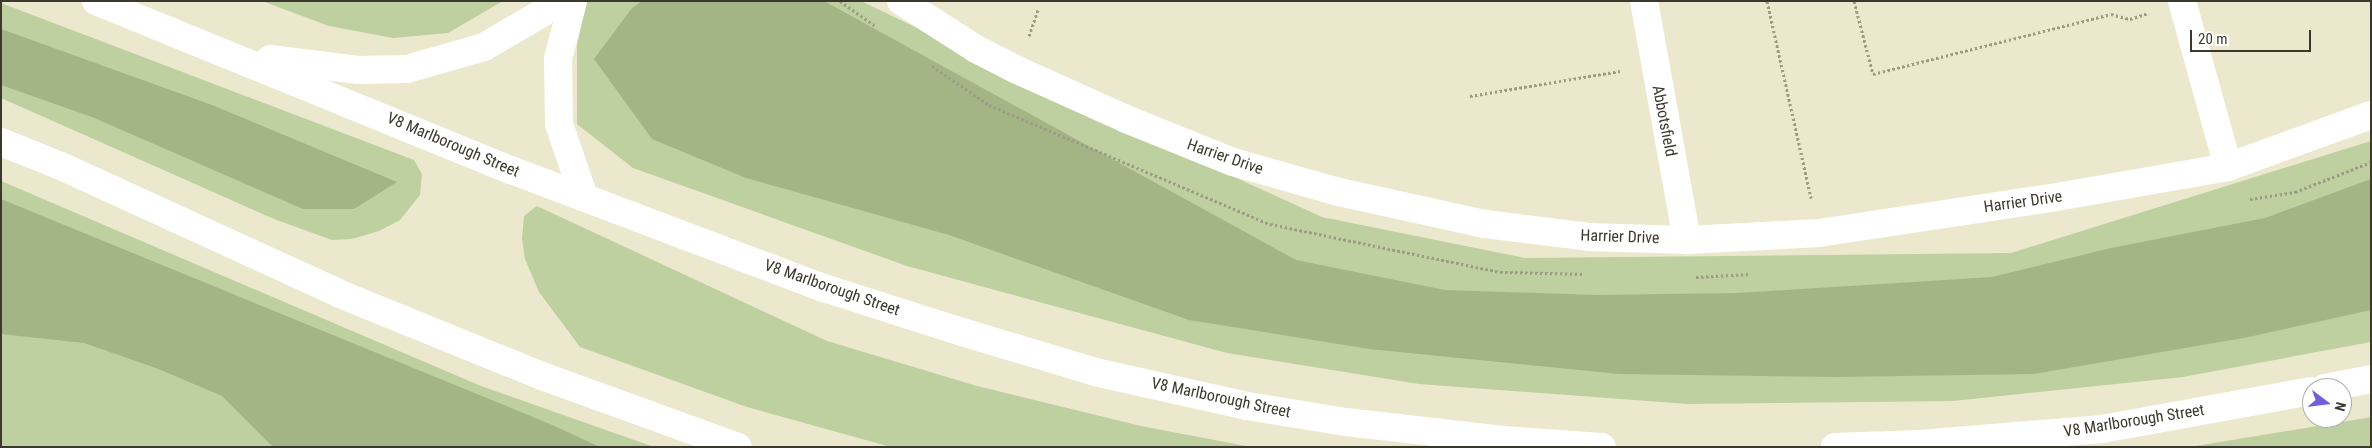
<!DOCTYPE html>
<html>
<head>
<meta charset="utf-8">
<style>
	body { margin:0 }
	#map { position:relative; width:2372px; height:448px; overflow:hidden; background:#ece8cd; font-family:"Roboto Condensed",sans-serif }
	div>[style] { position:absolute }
	.green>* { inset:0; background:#becfa0 }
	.forest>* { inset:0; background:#a3b585 }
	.path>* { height:3px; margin-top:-1.5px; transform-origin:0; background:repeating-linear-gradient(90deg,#9d9a86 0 2.5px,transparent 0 5px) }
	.street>* { height:28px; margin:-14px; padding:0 14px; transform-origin:14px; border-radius:14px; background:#fff }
	.secondary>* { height:28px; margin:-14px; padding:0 14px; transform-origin:14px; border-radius:14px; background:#fff }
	span { translate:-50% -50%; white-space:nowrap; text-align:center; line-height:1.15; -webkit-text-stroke:5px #fff; paint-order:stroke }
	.street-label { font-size:16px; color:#3b392e }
	.frame { position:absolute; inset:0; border:2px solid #3b392e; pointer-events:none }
	.north { position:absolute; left:2302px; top:378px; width:50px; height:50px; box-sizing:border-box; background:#fff; border:1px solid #b1b0ab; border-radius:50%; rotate:105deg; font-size:14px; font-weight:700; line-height:20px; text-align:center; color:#3b392e }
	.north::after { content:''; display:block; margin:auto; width:18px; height:22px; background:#725ed8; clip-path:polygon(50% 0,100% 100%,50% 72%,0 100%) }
	.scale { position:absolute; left:2190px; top:30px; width:121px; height:22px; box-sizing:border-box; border:2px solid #3b392e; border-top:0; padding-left:6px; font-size:15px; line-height:18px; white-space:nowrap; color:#3b392e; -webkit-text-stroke:4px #fff; paint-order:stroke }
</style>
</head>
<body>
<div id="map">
	<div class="green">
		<div style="clip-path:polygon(262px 1px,503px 1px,448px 33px,393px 38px,329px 26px)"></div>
		<div style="clip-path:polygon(587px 1px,861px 1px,1102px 117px,1322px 217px,1525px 258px,2011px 253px,2371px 141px,2371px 342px,2183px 377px,1953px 401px,1688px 404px,1419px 384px,1227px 353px,907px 266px,633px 168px,577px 124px,577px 45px)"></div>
		<div style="clip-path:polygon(1px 3px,414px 160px,422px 174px,420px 195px,400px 220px,379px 231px,352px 239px,332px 240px,274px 219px,1px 98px)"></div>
		<div style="clip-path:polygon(1px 181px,481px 386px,654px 447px,1px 447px)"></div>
		<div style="clip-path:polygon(537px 206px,827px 341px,977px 386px,1141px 426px,1251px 447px,891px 447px,747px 407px,580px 347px,539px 292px,525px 259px,522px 239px,524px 216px)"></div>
		<div style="clip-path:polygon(2371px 417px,2371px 447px,2190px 447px,2366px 418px)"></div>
	</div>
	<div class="forest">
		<div style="clip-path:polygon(642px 1px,824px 1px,1296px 260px,1445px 290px,1597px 295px,1737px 293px,1992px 277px,2111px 248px,2265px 218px,2371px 179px,2371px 310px,2249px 337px,2034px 374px,1836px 377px,1619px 374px,1369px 349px,1189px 320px,949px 235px,746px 178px,652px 139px,594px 59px,632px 8px)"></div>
		<div style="clip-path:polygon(1px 29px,212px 105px,397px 182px,354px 209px,303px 209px,92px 117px,1px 85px)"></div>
		<div style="clip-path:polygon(1px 199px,550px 424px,600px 447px,273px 447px,222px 396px,156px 368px,84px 343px,1px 334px)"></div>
	</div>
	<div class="path">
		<div style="left:840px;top:1px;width:42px;rotate:35.2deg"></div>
		<div style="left:1767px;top:1px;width:202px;rotate:77.4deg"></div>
		<div style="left:1854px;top:1px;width:75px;rotate:75.4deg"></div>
		<div style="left:1873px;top:74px;width:245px;rotate:-14.1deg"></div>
		<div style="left:2111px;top:14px;width:20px;rotate:15deg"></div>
		<div style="left:2130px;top:19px;width:20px;rotate:-18deg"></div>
		<div style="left:1029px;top:36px;width:28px;rotate:-71deg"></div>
		<div style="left:932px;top:66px;width:69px;rotate:34.4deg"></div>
		<div style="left:989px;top:105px;width:305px;rotate:23deg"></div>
		<div style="left:1270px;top:224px;width:235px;rotate:11.8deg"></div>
		<div style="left:1500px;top:272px;width:85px;rotate:1.3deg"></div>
		<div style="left:1470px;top:96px;width:152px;rotate:-9.5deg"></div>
		<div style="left:2250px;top:199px;width:46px;rotate:-8.8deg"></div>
		<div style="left:2295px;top:192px;width:82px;rotate:-21.5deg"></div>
		<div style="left:1696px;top:277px;width:53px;rotate:-3.2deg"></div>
	</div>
	<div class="street">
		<div style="left:1644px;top:1px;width:243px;rotate:79.8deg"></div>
		<div style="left:2182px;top:1px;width:172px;rotate:74.5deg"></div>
	</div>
	<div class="secondary">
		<div style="left:96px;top:1px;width:448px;rotate:22.2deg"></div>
		<div style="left:511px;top:170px;width:335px;rotate:20.7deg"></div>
		<div style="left:824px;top:288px;width:145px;rotate:17.7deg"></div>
		<div style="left:962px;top:332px;width:139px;rotate:16.7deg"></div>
		<div style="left:1095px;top:372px;width:156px;rotate:12.6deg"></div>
		<div style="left:1247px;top:406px;width:100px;rotate:9.2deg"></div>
		<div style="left:1346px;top:422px;width:158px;rotate:6.5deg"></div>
		<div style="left:1503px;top:440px;width:99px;rotate:4deg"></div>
		<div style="left:573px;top:1px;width:60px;rotate:104.5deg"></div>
		<div style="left:558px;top:59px;width:65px;rotate:89.1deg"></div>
		<div style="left:559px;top:124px;width:77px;rotate:71.1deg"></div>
		<div style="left:901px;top:1px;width:89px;rotate:32.6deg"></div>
		<div style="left:976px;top:49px;width:44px;rotate:27.1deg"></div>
		<div style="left:1015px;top:69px;width:122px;rotate:24.2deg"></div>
		<div style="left:1126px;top:119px;width:115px;rotate:21.9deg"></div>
		<div style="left:1233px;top:162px;width:110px;rotate:15.8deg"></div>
		<div style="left:1339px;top:192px;width:149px;rotate:12.4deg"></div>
		<div style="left:1485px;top:224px;width:105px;rotate:7.1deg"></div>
		<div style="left:1589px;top:237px;width:98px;rotate:1.8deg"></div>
		<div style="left:1687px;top:240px;width:132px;rotate:-3deg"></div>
		<div style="left:1819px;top:233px;width:235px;rotate:-8.6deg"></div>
		<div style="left:2051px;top:198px;width:180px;rotate:-9.9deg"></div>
		<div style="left:2228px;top:167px;width:152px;rotate:-20deg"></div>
		<div style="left:270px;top:59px;width:89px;rotate:7.1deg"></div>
		<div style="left:358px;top:70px;width:49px;rotate:-1.2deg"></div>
		<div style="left:407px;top:69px;width:80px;rotate:-15.9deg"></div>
		<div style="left:484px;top:47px;width:67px;rotate:-30.4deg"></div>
		<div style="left:542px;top:13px;width:16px;rotate:-50deg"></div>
		<div style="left:1px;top:142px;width:65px;rotate:21.8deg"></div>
		<div style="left:61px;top:166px;width:307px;rotate:24.6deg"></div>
		<div style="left:340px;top:294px;width:218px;rotate:22.1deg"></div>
		<div style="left:542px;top:376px;width:208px;rotate:19.9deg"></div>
		<div style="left:2325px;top:388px;width:47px;rotate:-11.1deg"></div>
		<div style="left:1835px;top:447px;width:84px;rotate:-2deg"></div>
		<div style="left:1919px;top:444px;width:184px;rotate:-4.7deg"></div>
		<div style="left:2102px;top:429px;width:213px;rotate:-10.3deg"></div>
	</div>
	<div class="street-label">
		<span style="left:1664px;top:121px;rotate:79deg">Abbotsfield</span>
		<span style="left:453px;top:145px;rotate:23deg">V8 Marlborough Street</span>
		<span style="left:1225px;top:157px;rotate:19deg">Harrier Drive</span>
		<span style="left:2023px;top:202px;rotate:-8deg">Harrier Drive</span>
		<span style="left:1620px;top:237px;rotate:2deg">Harrier Drive</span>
		<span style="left:832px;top:288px;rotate:19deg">V8 Marlborough Street</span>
		<span style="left:1221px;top:398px;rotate:12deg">V8 Marlborough Street</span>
		<span style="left:2134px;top:421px;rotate:-9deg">V8 Marlborough Street</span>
	</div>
	<div class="frame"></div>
	<div class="north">N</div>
	<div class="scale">20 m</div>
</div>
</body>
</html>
